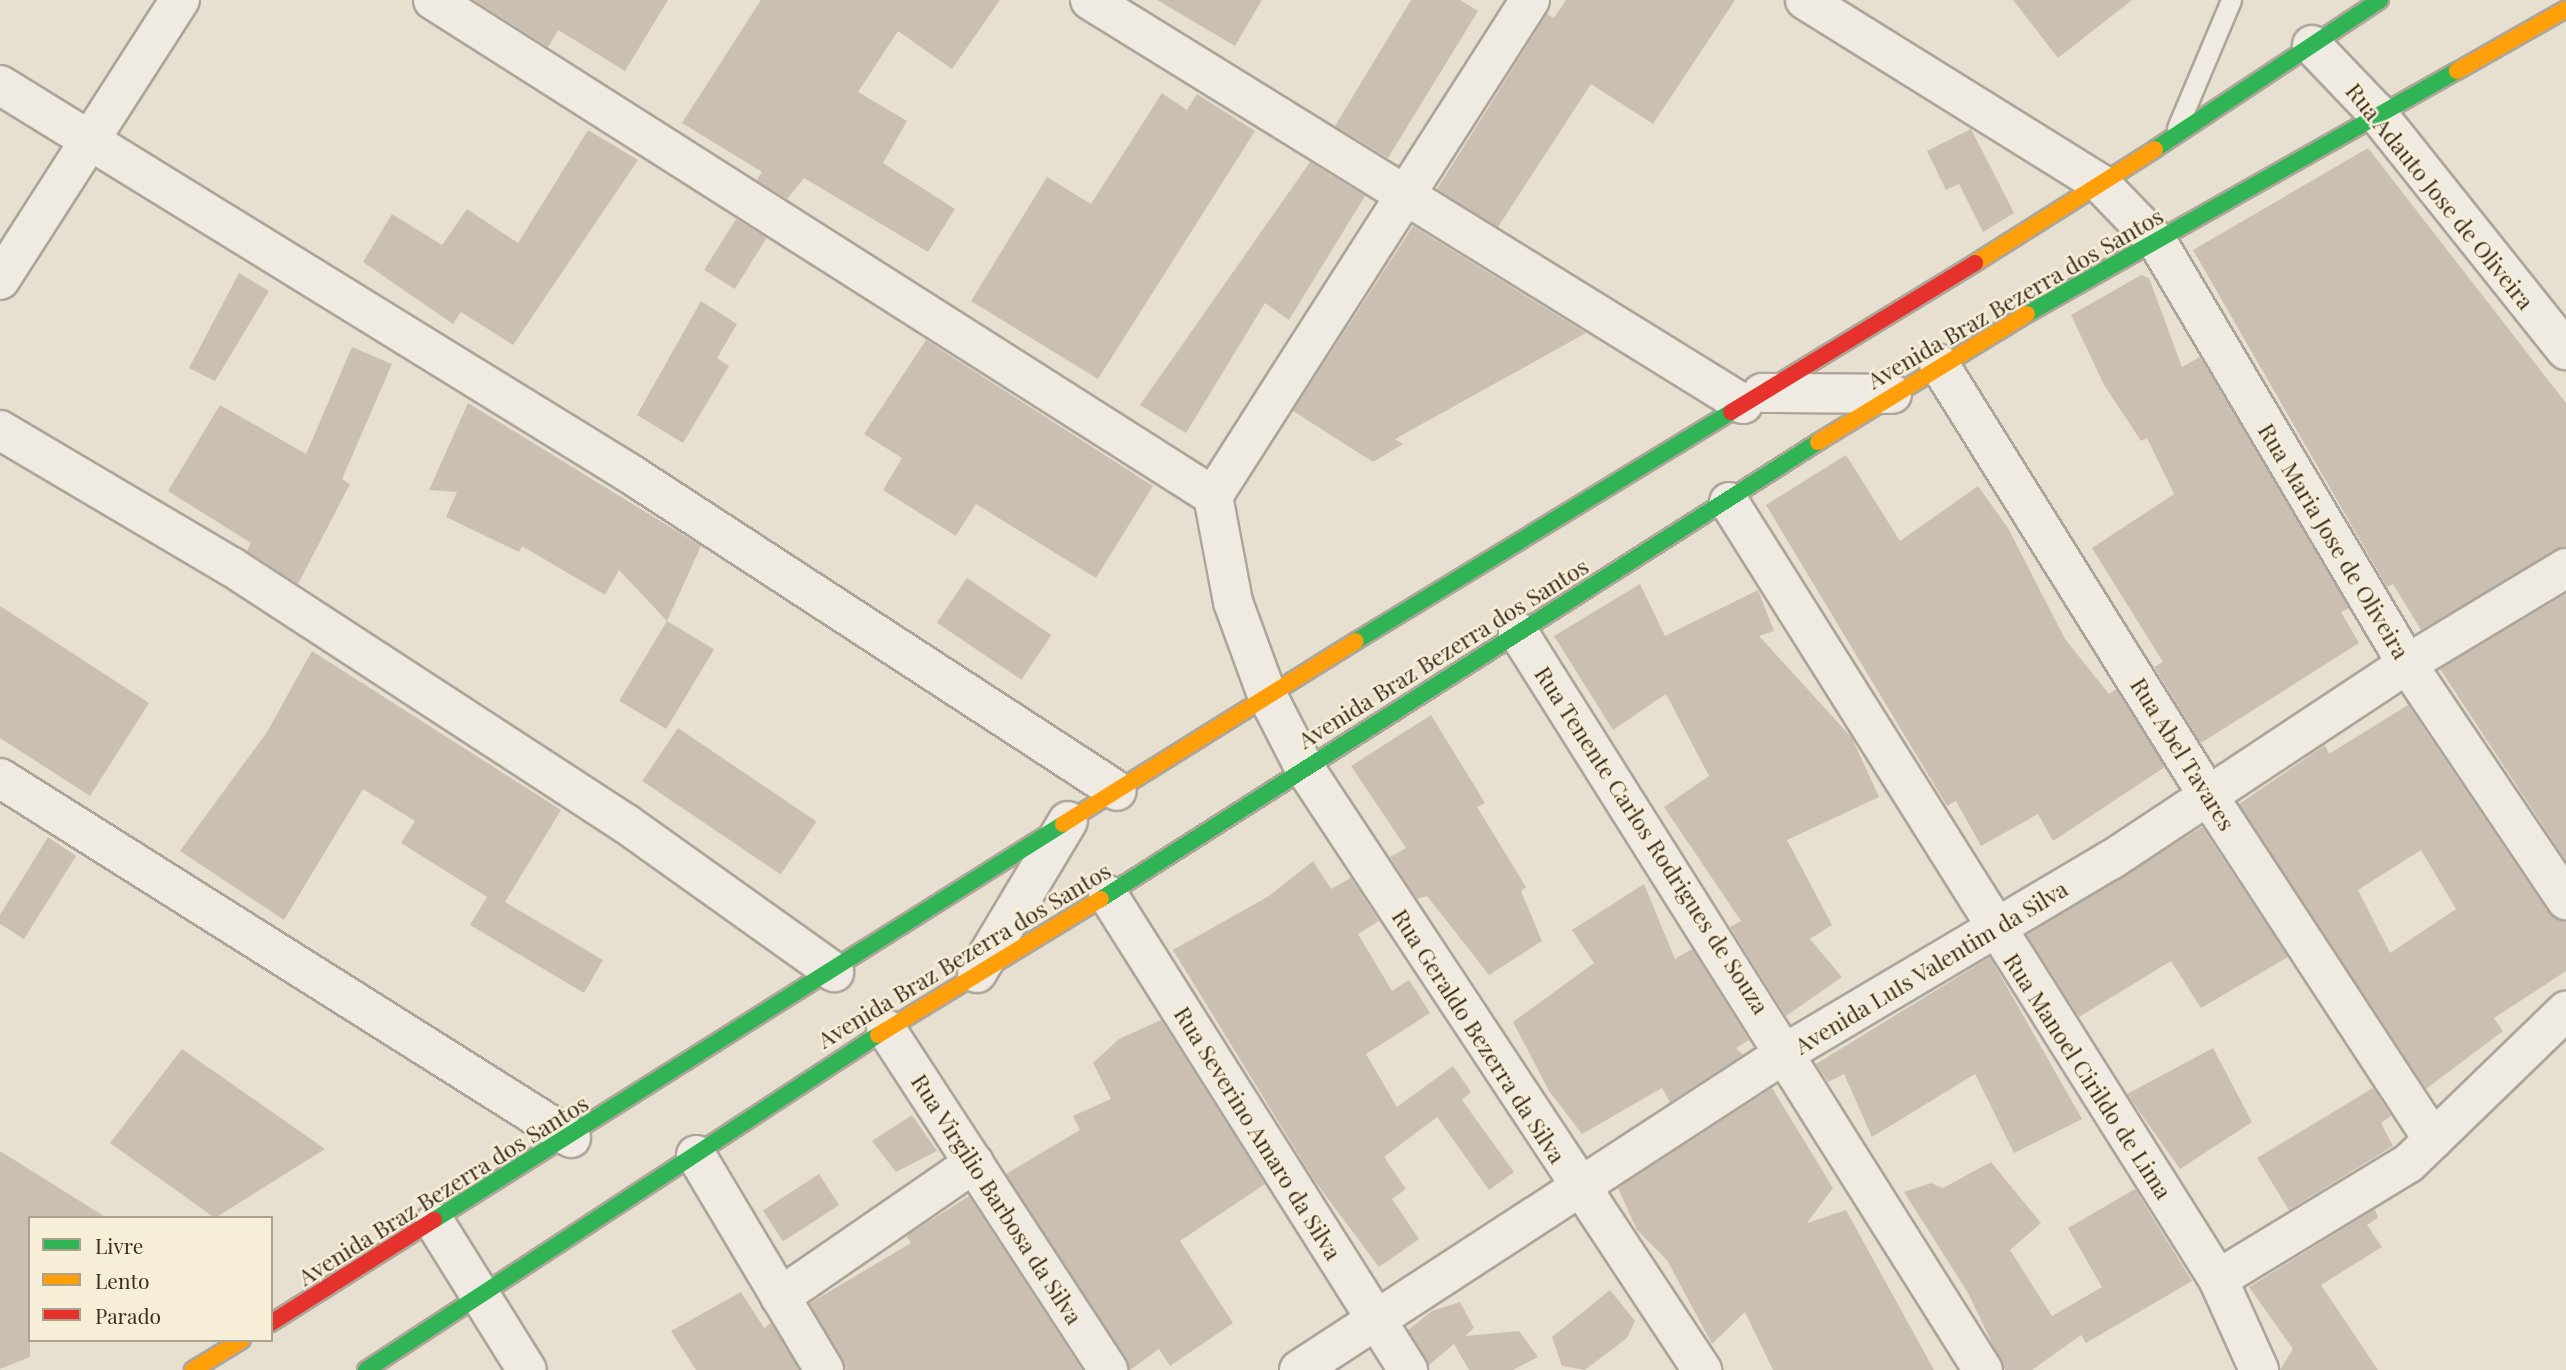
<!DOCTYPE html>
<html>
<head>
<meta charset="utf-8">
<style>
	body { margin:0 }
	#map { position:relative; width:2566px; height:1370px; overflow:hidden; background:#e7e0d1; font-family:"Playfair Display",serif }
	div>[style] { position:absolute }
	.building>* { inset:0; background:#cbbfb2; transform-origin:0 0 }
	.roads { filter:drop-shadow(2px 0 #ada599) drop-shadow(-2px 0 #ada599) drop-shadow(0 2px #ada599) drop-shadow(0 -2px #ada599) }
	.lane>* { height:19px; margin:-9.5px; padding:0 9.5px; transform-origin:9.5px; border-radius:9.5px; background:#efebe3 }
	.street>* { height:38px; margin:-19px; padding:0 19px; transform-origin:19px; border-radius:19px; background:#efebe3 }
	.fast>* { height:16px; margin:-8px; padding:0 8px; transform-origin:8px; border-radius:8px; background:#30b455 }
	.slow>* { height:16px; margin:-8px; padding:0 8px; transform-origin:8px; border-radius:8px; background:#ff9f0a }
	.jam>* { height:16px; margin:-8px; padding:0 8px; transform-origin:8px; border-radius:8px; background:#e5322d }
	span { translate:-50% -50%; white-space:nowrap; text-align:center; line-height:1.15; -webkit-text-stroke:5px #f7eed8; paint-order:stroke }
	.street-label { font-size:23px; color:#3d2e20 }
	.legend { position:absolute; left:28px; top:1216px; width:245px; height:126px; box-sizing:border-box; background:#f7eed8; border:2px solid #ada18e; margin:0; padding:9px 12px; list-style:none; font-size:21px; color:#3d2e20 }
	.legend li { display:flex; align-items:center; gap:14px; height:35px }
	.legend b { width:35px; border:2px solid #ada18e }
</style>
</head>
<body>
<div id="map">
	<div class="building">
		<div style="clip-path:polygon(474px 0,668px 0,625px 71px,558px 30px,548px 47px)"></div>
		<div style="clip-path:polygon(761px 0,1000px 0,952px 69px,898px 31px,858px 92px,907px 121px,883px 163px,955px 209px,928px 252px,804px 178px,787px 199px,757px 180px,762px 172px,682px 123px)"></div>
		<div style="clip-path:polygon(1157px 0,1262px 0,1235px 46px)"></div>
		<div style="clip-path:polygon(1411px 0,1460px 0,1478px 11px,1388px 158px,1335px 126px)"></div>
		<div style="clip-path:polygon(1566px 0,1735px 0,1653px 124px,1591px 84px,1498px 227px,1437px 189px,1547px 14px,1554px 18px)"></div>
		<div style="clip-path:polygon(2013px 0,2132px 0,2058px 58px)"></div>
		<div style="clip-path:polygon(1162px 93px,1187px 110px,1197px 94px,1255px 131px,1098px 379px,971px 301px,1047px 177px,1091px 204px)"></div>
		<div style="clip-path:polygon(1971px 129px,2014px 213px,1983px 232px,1959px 184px,1946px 190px,1927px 151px)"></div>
		<div style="clip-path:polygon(588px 130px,638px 160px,513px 345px,461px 312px,453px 324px,363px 262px,392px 214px,442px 245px,467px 209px,518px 243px)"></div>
		<div style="clip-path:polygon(2368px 148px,2566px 403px,2566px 546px,2421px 630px,2393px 584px,2387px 587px,2193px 250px)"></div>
		<div style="clip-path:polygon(1310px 162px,1365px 196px,1289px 320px,1265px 303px,1186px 433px,1140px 405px)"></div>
		<div style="left:736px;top:219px;width:36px;height:60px;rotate:32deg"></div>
		<div style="clip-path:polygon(1413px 226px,1586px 333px,1395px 439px,1403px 444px,1373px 462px,1293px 411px)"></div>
		<div style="clip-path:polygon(239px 273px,269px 291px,215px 381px,189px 368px)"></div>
		<div style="clip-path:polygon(2141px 275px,2149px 278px,2182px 367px,2200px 357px,2349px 608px,2341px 612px,2359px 643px,2201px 743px,2154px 667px,2163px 662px,2092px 548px,2174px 494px,2147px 438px,2141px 441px,2104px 385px,2071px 315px)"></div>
		<div style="clip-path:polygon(701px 301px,737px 324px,717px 358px,729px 366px,683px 443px,637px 415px)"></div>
		<div style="clip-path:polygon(926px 340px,1153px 486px,1096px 578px,976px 504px,956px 536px,883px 490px,902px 458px,864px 434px)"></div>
		<div style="clip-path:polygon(352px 347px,392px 364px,342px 479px,350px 484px,298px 584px,247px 551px,251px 543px,168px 491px,220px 405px,306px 454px)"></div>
		<div style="clip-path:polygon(468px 403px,701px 546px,667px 621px,619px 570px,605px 595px,522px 546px,519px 552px,446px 517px,457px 492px,429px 490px)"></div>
		<div style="clip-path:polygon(1846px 455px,1900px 541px,1978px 486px,2008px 528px,2065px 639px,2109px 694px,2116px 689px,2165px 767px,2053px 841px,2038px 814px,1981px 846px,1956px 801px,1947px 806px,1766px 505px)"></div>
		<div style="left:967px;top:578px;width:102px;height:54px;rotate:34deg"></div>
		<div style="clip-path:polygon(1640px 584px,1665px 636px,1758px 590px,1774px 631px,1759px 636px,1852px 738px,1879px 797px,1787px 840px,1832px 925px,1810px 939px,1842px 977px,1786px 1016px,1730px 927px,1741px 921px,1664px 807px,1709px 776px,1666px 694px,1613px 730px,1554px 636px)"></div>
		<div style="clip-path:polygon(2566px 594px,2566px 861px,2440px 669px)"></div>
		<div style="clip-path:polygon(0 606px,149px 703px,90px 796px,0 738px)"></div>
		<div style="left:667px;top:621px;width:55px;height:93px;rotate:31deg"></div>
		<div style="clip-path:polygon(312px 651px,561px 810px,505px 902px,603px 960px,584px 993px,470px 925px,487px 897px,401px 843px,415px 821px,363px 789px,284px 920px,180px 851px,267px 732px)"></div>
		<div style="clip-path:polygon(evenodd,2408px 705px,2548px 912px,2566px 922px,2566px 971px,2494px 1018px,2503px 1031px,2426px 1089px,2239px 804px,2325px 745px,2329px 754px,2408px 705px,2421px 850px,2456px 909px,2390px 953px,2358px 890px,2421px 850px)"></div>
		<div style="clip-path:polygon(1431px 715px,1485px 803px,1477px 807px,1526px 887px,1521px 891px,1542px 941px,1489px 975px,1427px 896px,1417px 899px,1390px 857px,1406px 848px,1351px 766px)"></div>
		<div style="left:678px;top:728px;width:167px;height:64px;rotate:34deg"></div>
		<div style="clip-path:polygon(2202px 827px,2288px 957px,2201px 1008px,2171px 961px,2079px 1017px,2027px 935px)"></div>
		<div style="clip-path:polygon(48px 837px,76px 856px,24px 939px,0 924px,0 915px)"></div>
		<div style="clip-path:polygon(1313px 861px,1331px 889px,1351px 878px,1379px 921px,1358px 934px,1392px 991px,1409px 980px,1430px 1013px,1366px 1054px,1397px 1107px,1453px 1066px,1471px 1092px,1462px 1100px,1514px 1172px,1489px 1190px,1437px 1117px,1384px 1157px,1406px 1189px,1392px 1199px,1419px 1239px,1379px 1267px,1314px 1180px,1173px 950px,1269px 896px)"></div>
		<div style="clip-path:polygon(1644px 884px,1675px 959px,1692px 949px,1749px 1040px,1736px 1048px,1743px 1055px,1670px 1102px,1662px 1088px,1582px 1134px,1549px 1091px,1513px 1022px,1594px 963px,1572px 930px)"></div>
		<div style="clip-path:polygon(1990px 957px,2082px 1119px,2014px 1153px,1975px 1074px,1872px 1137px,1844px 1074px,1828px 1082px,1816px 1064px)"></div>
		<div style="clip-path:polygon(1161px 1020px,1265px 1184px,1180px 1241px,1233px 1323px,1170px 1366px,1159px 1349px,1130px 1370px,1006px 1174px,1080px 1130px,1073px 1116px,1111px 1099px,1093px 1063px,1119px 1039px)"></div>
		<div style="clip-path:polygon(2213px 1048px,2252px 1122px,2180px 1169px,2127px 1094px)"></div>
		<div style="clip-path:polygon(182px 1049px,325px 1149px,215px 1218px,110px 1143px)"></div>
		<div style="clip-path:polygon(1772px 1088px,1833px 1188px,1807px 1223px,1846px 1210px,1934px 1370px,1773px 1370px,1745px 1312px,1712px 1344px,1667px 1260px,1637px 1230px,1618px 1188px)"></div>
		<div style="clip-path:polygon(2373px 1088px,2391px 1116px,2381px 1123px,2393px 1146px,2289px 1210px,2257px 1158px)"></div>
		<div style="clip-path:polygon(912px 1115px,937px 1151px,896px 1172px,872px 1141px)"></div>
		<div style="clip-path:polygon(0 1151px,107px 1218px,30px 1218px,30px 1357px,0 1369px)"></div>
		<div style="clip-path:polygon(1991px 1162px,2041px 1223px,2010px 1250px,2052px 1316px,2102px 1287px,2068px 1228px,2135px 1189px,2192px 1281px,2086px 1343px,2081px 1335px,2032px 1370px,2005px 1370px,1968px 1293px,1904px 1192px,1931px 1183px,1943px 1188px)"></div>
		<div style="left:819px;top:1174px;width:37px;height:67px;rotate:57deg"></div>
		<div style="clip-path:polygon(969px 1196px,1082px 1370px,846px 1370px,810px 1303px,911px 1243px,906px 1236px)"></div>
		<div style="clip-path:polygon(2375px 1209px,2378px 1218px,2367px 1225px,2382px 1247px,2321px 1285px,2378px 1370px,2280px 1370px,2293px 1349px,2249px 1287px)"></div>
		<div style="clip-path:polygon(1610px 1290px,1635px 1321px,1627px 1338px,1585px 1370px,1562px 1366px,1552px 1337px)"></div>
		<div style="clip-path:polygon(741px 1292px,764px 1328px,771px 1323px,799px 1370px,696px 1370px,671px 1331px)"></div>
		<div style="clip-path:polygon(1460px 1302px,1474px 1328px,1465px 1336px,1519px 1331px,1538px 1357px,1513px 1370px,1469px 1370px,1454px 1344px,1429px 1365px,1408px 1330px,1432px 1311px)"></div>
	</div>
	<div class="roads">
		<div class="lane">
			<div style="left:2177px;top:128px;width:139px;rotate:-67.1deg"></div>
		</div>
		<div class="street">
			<div style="left:433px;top:0;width:924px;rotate:32.45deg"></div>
			<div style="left:1090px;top:0;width:768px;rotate:31.74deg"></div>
			<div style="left:1530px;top:0;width:589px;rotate:122.58deg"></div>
			<div style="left:1213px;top:496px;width:108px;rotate:79.3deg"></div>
			<div style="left:1233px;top:602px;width:99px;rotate:69.9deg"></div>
			<div style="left:1267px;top:695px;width:81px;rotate:62.8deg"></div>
			<div style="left:1304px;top:767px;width:723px;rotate:56.57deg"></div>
			<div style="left:1805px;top:0;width:350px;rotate:31.9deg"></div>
			<div style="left:2102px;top:185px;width:81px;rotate:46deg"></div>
			<div style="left:2158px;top:243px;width:489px;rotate:59.4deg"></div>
			<div style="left:2407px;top:664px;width:285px;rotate:56deg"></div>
			<div style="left:2312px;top:45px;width:91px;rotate:46.3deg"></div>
			<div style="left:2375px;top:111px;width:306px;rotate:51.4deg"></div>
			<div style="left:0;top:85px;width:739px;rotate:31.67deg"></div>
			<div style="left:629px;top:473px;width:582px;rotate:33.09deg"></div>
			<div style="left:0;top:280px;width:333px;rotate:-57.3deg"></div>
			<div style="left:1939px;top:364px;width:507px;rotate:58.07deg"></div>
			<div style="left:2207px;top:794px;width:413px;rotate:56.8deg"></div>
			<div style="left:1762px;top:393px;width:130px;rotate:0.4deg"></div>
			<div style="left:0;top:430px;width:269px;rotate:30.6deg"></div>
			<div style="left:232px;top:567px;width:469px;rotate:33.1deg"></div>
			<div style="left:625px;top:823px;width:257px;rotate:35.5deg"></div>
			<div style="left:1729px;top:502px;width:918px;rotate:57.82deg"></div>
			<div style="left:2218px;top:1279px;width:100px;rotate:65.7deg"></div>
			<div style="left:1518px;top:632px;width:872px;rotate:57.79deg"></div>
			<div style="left:0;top:778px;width:675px;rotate:32.23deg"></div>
			<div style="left:1108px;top:895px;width:562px;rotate:57.72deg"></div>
			<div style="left:977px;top:973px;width:177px;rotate:-59.1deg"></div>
			<div style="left:886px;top:1029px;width:407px;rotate:56.9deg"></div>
			<div style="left:696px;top:1155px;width:250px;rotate:59.2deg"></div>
			<div style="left:435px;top:1223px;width:173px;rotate:58deg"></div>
			<div style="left:2218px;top:1279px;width:223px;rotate:-31.3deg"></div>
			<div style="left:2409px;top:1163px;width:219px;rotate:-44.1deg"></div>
			<div style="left:780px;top:1297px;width:236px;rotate:-34.6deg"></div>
			<div style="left:1299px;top:1370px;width:582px;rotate:-33.09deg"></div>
			<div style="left:1787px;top:1052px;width:377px;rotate:-30.7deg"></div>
			<div style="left:2111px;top:860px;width:355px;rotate:-33.5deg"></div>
			<div style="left:2407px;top:664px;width:186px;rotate:-31.1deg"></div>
		</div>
		<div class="fast">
			<div style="left:2155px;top:149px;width:270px;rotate:-33.5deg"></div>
			<div style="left:2027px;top:314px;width:494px;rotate:-29.5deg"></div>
			<div style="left:1356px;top:641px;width:439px;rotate:-31.4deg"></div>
			<div style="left:1101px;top:899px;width:850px;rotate:-32.51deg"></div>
			<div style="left:434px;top:1220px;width:743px;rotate:-32.19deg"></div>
			<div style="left:366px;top:1370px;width:612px;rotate:-33.2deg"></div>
		</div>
		<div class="slow">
			<div style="left:2457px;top:71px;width:125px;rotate:-29.6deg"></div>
			<div style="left:1975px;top:263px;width:213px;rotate:-32.3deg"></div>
			<div style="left:1818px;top:442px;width:245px;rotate:-31.5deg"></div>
			<div style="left:1063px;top:824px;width:345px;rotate:-32deg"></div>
			<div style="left:878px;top:1035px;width:261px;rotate:-31.4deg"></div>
			<div style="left:193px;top:1370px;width:57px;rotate:-31.5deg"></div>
		</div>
		<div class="jam">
			<div style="left:1731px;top:412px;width:286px;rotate:-31.4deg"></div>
			<div style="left:271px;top:1323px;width:193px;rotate:-32.3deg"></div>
		</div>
	</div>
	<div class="street-label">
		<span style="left:2440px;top:196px;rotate:51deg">Rua Adauto Jose de Oliveira</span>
		<span style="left:2015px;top:298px;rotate:-30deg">Avenida Braz Bezerra dos Santos</span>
		<span style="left:2334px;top:541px;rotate:59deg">Rua Maria Jose de Oliveira</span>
		<span style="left:1443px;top:653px;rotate:-32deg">Avenida Braz Bezerra dos Santos</span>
		<span style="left:2183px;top:754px;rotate:58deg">Rua Abel Tavares</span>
		<span style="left:1652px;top:840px;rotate:57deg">Rua Tenente Carlos Rodrigues de Souza</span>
		<span style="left:964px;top:955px;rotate:-31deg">Avenida Braz Bezerra dos Santos</span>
		<span style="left:1931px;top:967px;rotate:-31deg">Avenida LuIs Valentim da Silva</span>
		<span style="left:1479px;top:1036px;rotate:57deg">Rua Geraldo Bezerra da Silva</span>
		<span style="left:2088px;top:1076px;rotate:57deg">Rua Manoel Cirildo de Lima</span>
		<span style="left:1258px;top:1133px;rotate:58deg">Rua Severino Amaro da Silva</span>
		<span style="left:443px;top:1190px;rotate:-32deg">Avenida Braz Bezerra dos Santos</span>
		<span style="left:997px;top:1199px;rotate:57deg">Rua Virgilio Barbosa da Silva</span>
	</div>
	<ul class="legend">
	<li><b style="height:9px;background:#30b455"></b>Livre</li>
	<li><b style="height:9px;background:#ff9f0a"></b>Lento</li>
	<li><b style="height:9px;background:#e5322d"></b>Parado</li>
	</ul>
</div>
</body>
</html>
